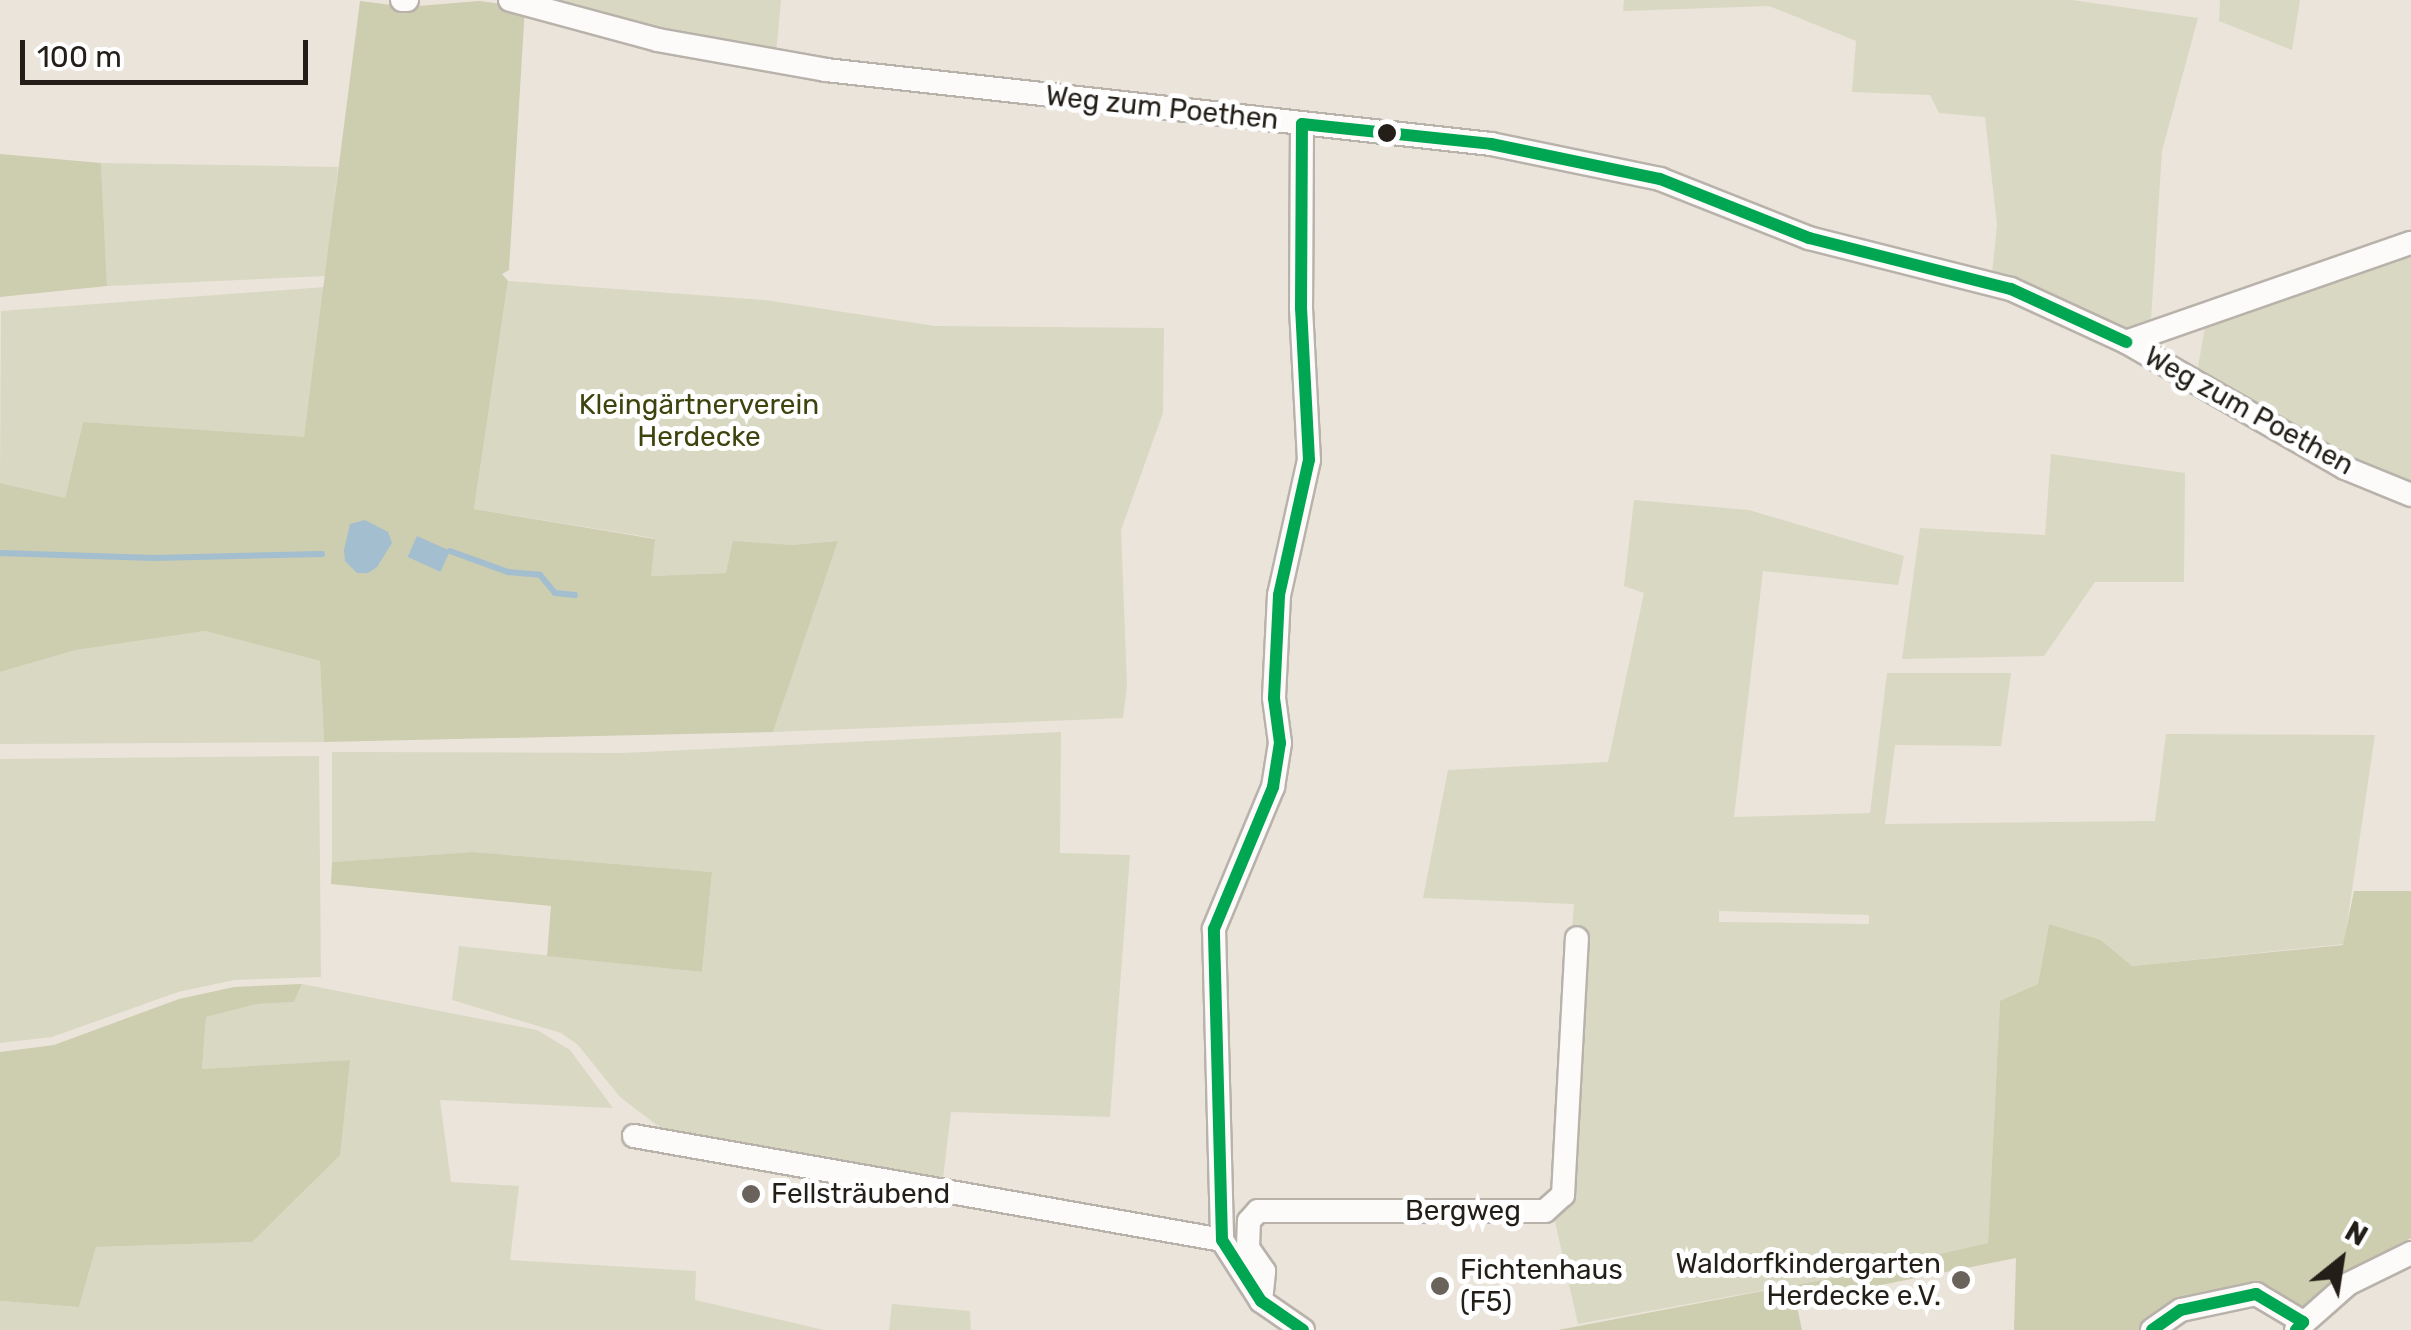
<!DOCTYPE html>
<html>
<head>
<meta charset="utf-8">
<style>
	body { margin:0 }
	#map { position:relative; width:2411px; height:1330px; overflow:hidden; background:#ebe4da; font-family:Rubik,sans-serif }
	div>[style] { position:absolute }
	.green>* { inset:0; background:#d9d8c3 }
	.forest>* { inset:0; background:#cdcdb0 }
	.water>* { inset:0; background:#a2becf; transform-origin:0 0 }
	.stream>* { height:6px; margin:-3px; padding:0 3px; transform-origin:3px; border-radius:3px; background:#a2becf }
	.roads { filter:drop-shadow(2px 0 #b8b2ab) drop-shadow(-2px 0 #b8b2ab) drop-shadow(0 2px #b8b2ab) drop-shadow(0 -2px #b8b2ab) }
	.minor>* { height:22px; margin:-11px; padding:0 11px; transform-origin:11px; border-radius:11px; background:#fcfbf9 }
	.bus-1>* { height:12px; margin:-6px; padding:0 6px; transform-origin:6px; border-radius:6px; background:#00a651 }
	.dots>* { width:28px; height:28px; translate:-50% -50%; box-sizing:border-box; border:5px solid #fff; border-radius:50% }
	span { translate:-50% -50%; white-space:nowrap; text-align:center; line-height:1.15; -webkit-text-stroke:10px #fff; paint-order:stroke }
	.street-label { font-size:28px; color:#231e18 }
	.park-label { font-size:28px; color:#3f440f }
	.poi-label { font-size:28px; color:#231e18 }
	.left { translate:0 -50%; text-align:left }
	.right { translate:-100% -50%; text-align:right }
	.north { position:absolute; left:2291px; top:1210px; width:100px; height:100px; -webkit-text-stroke:8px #fff; paint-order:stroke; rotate:30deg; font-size:28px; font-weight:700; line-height:40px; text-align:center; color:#231e18 }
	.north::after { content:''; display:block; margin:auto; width:35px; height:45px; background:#231e18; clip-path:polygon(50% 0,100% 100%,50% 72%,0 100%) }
	.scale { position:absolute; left:20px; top:40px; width:288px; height:45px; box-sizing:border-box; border:5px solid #231e18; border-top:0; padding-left:12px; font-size:30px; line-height:35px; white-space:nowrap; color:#231e18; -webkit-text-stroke:8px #fff; paint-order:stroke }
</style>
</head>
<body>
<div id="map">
	<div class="green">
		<div style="clip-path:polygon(548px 0,781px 0,776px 54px,658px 31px)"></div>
		<div style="clip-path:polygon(1624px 0,2072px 0,2198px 18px,2162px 151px,2151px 319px,2123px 329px,1992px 274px,1997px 225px,1985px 117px,1939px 113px,1930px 95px,1852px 92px,1856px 41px,1769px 6px,1623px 11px)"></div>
		<div style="clip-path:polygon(2220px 0,2300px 0,2292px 50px,2219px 21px)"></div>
		<div style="clip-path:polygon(101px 163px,338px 167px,326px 276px,107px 286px)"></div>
		<div style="clip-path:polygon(2411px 251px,2411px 484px,2346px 457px,2197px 373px,2206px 321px)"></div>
		<div style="clip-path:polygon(508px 281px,765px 300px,935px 326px,1164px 328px,1163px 413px,1121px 530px,1127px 686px,1123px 718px,773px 732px,838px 541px,791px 545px,726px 573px,650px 576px,654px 538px,474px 509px)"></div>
		<div style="clip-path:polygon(325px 287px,304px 438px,83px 422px,65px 498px,0 483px,1px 311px)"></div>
		<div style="clip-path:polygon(2051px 454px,2185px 473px,2184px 582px,2095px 582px,2044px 656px,1902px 659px,1920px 528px,2045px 535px)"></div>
		<div style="clip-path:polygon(evenodd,1634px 500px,1749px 510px,1904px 556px,1898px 585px,1763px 571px,1734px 817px,1870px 813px,1887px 673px,2011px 673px,2001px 746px,1895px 745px,1885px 824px,2155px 821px,2166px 734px,2375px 735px,2344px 944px,2132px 966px,2101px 940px,2049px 924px,2038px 984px,2000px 1002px,1988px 1243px,1842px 1276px,1578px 1324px,1552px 1208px,1574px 904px,1423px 898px,1448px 770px,1608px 762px,1644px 593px,1624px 586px,1634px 500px,1719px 911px,1869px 915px,1869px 924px,1719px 922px,1719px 911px)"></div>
		<div style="clip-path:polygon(205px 631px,320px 661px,324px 742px,0 744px,0 672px,76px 650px)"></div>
		<div style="clip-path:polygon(1061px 732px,1060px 853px,1130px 855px,1110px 1117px,951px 1112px,942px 1187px,666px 1132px,620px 1097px,578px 1045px,561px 1033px,452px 1000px,459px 946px,702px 972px,712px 872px,473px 852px,332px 862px,332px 752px,623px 753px)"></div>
		<div style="clip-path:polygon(319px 756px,321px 977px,234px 980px,178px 992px,52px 1037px,0 1043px,0 759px)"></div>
		<div style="clip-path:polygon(302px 984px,537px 1030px,570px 1050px,613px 1108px,440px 1100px,451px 1182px,519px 1186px,510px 1260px,696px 1271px,695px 1300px,824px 1330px,0 1330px,0 1301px,79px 1307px,96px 1247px,252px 1242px,350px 1060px,202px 1069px,206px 1017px,257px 1004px,294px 1002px)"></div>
		<div style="clip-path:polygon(892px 1304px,970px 1311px,971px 1330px,889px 1330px)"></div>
	</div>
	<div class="forest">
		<div style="clip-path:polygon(360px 1px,407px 7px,479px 1px,525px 7px,509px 270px,502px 274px,508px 281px,474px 509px,655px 539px,651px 576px,726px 573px,733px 541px,791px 545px,838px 541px,773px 732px,324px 742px,320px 661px,205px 631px,76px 650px,0 672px,0 483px,65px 498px,83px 422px,304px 437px)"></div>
		<div style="clip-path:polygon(0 154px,101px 163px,107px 286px,0 297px)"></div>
		<div style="clip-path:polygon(473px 852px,712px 872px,702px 972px,547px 956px,551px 906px,331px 884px,332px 862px)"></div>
		<div style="clip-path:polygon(2354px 891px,2411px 891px,2411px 1238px,2340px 1274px,2299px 1315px,2260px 1290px,2148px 1330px,2014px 1330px,2016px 1258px,1796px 1302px,1802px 1330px,1558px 1330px,1842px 1276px,1988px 1243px,2000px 1001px,2038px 984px,2049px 924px,2101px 940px,2132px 966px,2343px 945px)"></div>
		<div style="clip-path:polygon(302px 984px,294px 1002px,257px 1004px,206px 1017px,202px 1069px,350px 1060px,340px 1155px,252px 1242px,96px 1247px,79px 1307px,0 1301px,0 1052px,54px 1045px,179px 999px,234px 987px)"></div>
	</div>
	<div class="water">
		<div style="clip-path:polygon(365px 520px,388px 532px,392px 543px,377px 567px,368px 573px,357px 573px,345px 561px,344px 550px,350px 524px)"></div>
		<div style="left:417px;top:536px;width:36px;height:23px;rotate:24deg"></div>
	</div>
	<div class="stream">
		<div style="left:450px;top:551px;width:62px;rotate:19.9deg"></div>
		<div style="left:508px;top:572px;width:32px;rotate:5deg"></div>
		<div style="left:540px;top:575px;width:23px;rotate:50deg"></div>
		<div style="left:555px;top:593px;width:20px;rotate:6deg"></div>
		<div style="left:0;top:553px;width:154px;rotate:1.9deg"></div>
		<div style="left:154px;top:558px;width:168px;rotate:-1.4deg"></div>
	</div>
	<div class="roads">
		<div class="minor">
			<div style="left:402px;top:0;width:5px"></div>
			<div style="left:510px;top:0;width:153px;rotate:15.1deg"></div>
			<div style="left:658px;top:40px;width:171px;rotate:10.1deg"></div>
			<div style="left:826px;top:70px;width:669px;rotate:6.35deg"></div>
			<div style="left:1491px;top:144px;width:173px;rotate:11.7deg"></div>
			<div style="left:1660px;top:179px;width:160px;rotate:21.6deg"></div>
			<div style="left:1809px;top:238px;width:208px;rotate:14.2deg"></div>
			<div style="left:2011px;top:289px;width:127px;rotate:24.7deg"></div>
			<div style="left:2126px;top:342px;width:253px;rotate:29.9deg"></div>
			<div style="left:2345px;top:468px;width:71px;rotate:22.2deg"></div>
			<div style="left:1302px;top:124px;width:184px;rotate:90.3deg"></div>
			<div style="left:1301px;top:308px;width:152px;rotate:87deg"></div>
			<div style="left:1309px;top:460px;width:138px;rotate:102.5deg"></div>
			<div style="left:1279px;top:595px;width:103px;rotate:92.8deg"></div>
			<div style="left:1274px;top:698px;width:45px;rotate:82.4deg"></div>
			<div style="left:1280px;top:743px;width:45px;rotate:99deg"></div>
			<div style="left:1273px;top:787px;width:154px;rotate:112.6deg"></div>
			<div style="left:1214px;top:929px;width:311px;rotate:88.5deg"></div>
			<div style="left:1222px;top:1240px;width:72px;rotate:57.4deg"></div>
			<div style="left:1261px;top:1301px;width:51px;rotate:34.6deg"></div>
			<div style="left:2126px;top:342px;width:302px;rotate:-19.2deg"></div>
			<div style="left:634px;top:1136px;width:597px;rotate:10.03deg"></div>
			<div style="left:1261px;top:1301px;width:30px;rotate:-84deg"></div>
			<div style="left:1264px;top:1271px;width:28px;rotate:-125deg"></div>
			<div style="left:1248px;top:1248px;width:27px;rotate:-88deg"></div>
			<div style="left:1249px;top:1221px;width:13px;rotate:-48deg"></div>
			<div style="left:1258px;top:1211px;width:287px"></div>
			<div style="left:1545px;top:1211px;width:24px;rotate:-42deg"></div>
			<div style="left:1563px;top:1195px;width:257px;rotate:-86.9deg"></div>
			<div style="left:2152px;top:1330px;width:35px;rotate:-35deg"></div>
			<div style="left:2181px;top:1310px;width:77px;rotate:-12deg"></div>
			<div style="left:2256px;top:1294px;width:55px;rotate:30.8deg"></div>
			<div style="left:2296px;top:1330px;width:69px;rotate:-41.5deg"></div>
			<div style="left:2348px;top:1284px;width:70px;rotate:-26.2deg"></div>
		</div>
	</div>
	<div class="bus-1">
		<div style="left:1303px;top:1330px;width:51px;rotate:-145.4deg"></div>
		<div style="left:1261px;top:1301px;width:72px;rotate:-122.6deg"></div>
		<div style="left:1222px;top:1240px;width:311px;rotate:-91.5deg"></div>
		<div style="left:1214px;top:929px;width:154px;rotate:-67.4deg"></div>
		<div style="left:1273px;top:787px;width:45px;rotate:-81deg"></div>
		<div style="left:1280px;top:743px;width:45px;rotate:-97.6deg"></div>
		<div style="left:1274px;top:698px;width:103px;rotate:-87.2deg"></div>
		<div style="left:1279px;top:595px;width:138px;rotate:-77.5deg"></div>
		<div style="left:1309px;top:460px;width:152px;rotate:-93deg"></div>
		<div style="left:1301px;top:308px;width:184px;rotate:-89.7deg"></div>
		<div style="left:1302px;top:124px;width:190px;rotate:6deg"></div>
		<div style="left:1491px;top:144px;width:173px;rotate:11.7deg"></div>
		<div style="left:1660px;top:179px;width:160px;rotate:21.6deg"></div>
		<div style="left:1809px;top:238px;width:208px;rotate:14.2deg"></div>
		<div style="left:2011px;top:289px;width:127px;rotate:24.7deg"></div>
		<div style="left:2152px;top:1330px;width:35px;rotate:-35deg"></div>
		<div style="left:2181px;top:1310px;width:77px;rotate:-12deg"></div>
		<div style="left:2256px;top:1294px;width:55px;rotate:30.8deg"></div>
		<div style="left:2303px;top:1322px;width:11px;rotate:131deg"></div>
	</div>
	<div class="dots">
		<div style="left:1387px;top:133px;background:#231e18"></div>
		<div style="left:751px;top:1194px;background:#69635c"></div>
		<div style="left:1961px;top:1280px;background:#69635c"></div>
		<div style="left:1440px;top:1286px;background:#69635c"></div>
	</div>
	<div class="street-label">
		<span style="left:1162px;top:108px;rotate:6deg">Weg zum Poethen</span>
		<span style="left:2249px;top:411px;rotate:29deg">Weg zum Poethen</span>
		<span style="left:1463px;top:1211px">Bergweg</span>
	</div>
	<div class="park-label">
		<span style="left:699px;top:421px">Kleingärtnerverein<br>Herdecke</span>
	</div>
	<div class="poi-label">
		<span class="left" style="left:771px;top:1194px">Fellsträubend</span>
		<span class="right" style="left:1941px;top:1280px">Waldorfkindergarten<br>Herdecke e.V.</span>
		<span class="left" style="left:1460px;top:1286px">Fichtenhaus<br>(F5)</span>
	</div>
	<div class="north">N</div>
	<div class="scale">100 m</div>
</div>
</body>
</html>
